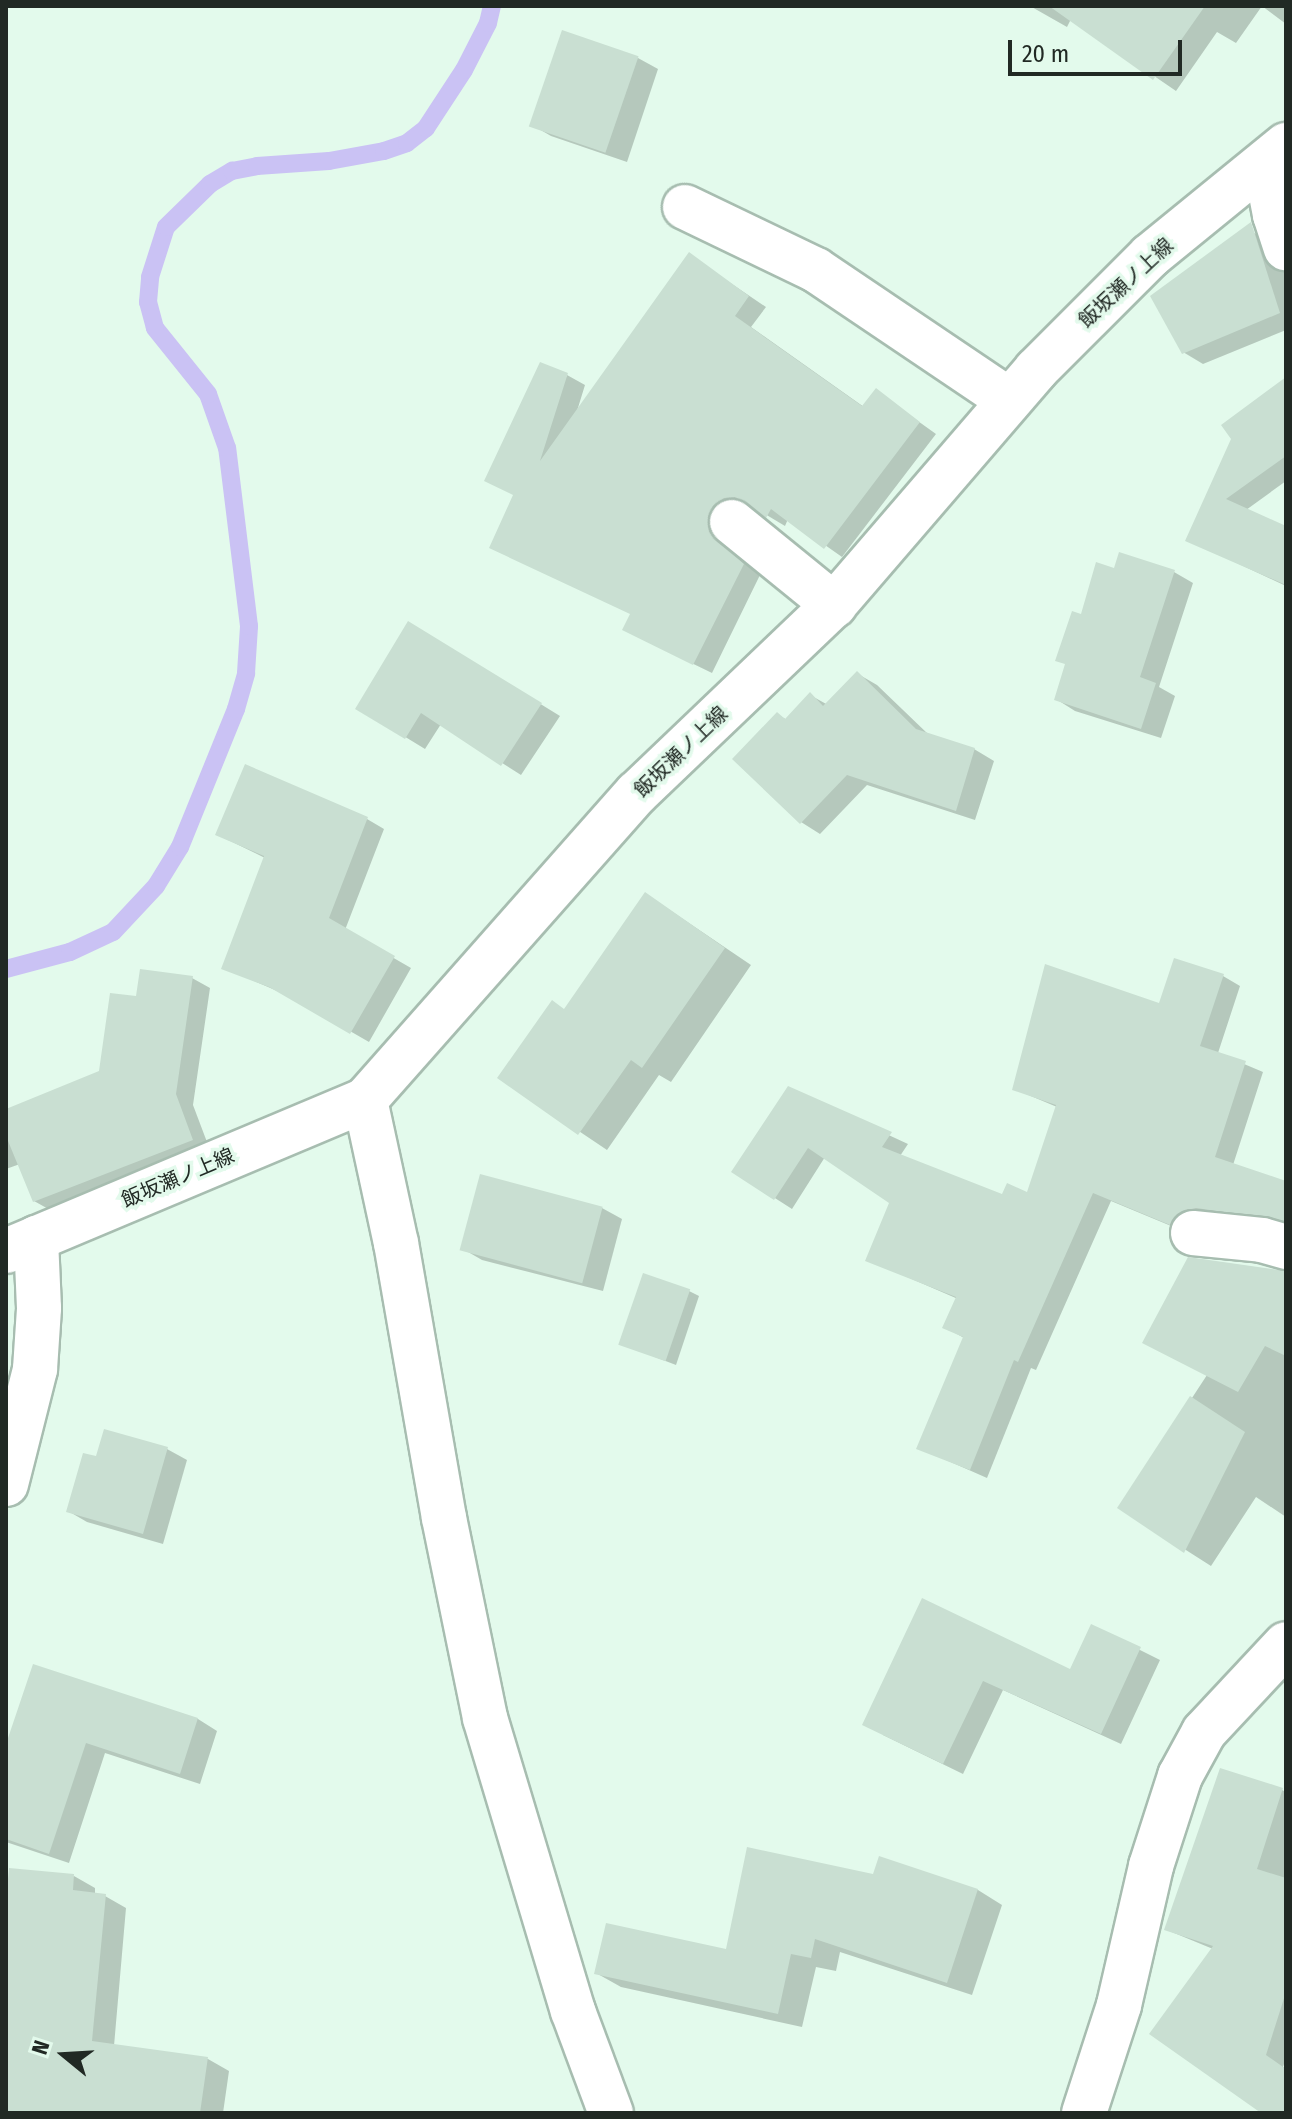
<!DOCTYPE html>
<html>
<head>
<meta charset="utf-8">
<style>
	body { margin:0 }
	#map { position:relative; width:1292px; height:2119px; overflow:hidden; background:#e3faec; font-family:"Fira Sans Condensed","Noto Sans JP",sans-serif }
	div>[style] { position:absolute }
	.shadow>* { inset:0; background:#0003 }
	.stream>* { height:18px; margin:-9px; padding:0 9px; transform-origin:9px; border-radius:9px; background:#cac2f4 }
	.building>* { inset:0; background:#c9dfd2; transform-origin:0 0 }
	.roads { filter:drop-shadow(2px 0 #a7bdb0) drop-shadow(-2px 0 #a7bdb0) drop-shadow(0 2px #a7bdb0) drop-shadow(0 -2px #a7bdb0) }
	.street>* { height:44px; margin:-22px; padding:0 22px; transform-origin:22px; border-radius:22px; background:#fff }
	.secondary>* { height:44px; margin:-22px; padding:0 22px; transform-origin:22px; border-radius:22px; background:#fff }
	span { translate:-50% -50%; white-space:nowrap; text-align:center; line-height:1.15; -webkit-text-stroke:7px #e3faec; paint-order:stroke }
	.street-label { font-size:20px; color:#212924 }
	.frame { position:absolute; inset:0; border:8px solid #212924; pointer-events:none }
	.north { position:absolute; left:24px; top:2015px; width:80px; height:80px; -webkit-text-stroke:6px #e3faec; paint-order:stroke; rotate:288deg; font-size:22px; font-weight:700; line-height:32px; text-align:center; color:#212924 }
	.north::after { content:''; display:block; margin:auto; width:28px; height:36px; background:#212924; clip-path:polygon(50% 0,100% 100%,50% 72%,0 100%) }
	.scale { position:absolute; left:1008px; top:40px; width:174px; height:36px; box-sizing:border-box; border:4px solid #212924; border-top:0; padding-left:10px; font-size:24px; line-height:28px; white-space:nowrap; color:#212924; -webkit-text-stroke:6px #e3faec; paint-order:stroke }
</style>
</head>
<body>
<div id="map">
	<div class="shadow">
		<div style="clip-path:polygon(1030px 6px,1286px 6px,1286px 24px,1262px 6px,1236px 43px,1217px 32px,1176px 91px,1071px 19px,1067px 27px)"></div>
		<div style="clip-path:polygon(564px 32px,638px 58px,658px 69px,627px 162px,551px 136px,532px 125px)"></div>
		<div style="clip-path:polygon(1254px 233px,1273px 244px,1286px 273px,1286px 330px,1203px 364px,1183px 352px)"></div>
		<div style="clip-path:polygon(689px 255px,766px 307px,751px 327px,864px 407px,876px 391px,936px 434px,842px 557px,788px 519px,785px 526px,753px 507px,742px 508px,726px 544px,760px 575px,712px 673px,642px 639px,632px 614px,491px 548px,567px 375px,585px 385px,577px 411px)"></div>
		<div style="clip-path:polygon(1286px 388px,1286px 481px,1246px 510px,1286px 528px,1286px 586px,1188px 540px)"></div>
		<div style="clip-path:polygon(1115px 571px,1174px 572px,1193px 583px,1159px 687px,1175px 696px,1161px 738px,1075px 711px,1056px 699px,1082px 616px)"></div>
		<div style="clip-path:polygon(428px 635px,560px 716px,521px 775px,441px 724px,425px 749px,358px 708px)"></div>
		<div style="clip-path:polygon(858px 674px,877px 685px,928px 734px,974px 749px,994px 761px,975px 820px,867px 785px,820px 834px,801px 822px,777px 714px,787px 720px,810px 695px,828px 705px)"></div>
		<div style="clip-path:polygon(367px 819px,384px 829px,345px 930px,411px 968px,369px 1042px,289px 996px,224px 968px,265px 858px,218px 835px)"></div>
		<div style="clip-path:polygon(646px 894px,751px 965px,671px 1082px,659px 1075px,607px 1150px,500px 1078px,565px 1009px)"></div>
		<div style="clip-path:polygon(1223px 976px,1240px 986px,1218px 1053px,1263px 1072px,1233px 1165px,1286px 1183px,1286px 1225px,1188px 1233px,1111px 1201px,1036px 1370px,1031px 1368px,987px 1478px,919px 1448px,964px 1338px,945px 1327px,958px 1299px,868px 1260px,891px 1202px,825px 1157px,792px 1209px,734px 1172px,789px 1089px,908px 1144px,900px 1156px,1003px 1197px,1029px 1195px,1057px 1107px,1014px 1089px,1160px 1006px)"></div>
		<div style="clip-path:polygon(192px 978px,210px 988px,193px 1105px,210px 1150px,52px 1211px,34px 1201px,20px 1164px,6px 1169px,6px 1111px,100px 1073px,138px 999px)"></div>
		<div style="clip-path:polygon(602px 1208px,622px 1219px,603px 1291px,482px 1260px,463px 1249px)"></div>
		<div style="clip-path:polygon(1286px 1272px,1286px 1517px,1256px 1497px,1211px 1566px,1120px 1508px,1207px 1375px)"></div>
		<div style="clip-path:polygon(689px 1291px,699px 1296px,676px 1365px,621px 1344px)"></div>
		<div style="clip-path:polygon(167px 1449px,187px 1460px,163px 1544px,87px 1522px,68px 1511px,97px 1459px)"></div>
		<div style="clip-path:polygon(923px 1601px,1071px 1672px,1092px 1626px,1160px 1660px,1121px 1744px,1003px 1690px,963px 1774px,883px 1735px)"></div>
		<div style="clip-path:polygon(35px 1667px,198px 1719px,217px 1731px,200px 1784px,105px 1753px,69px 1863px,6px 1842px,6px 1752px)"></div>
		<div style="clip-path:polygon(1282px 1790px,1286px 1792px,1286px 2058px,1283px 2067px,1286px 2069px,1286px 2113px,1264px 2113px,1213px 1949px,1167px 1930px)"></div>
		<div style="clip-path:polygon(880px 1858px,978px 1890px,1002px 1905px,972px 1995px,840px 1952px,836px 1971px,816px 1967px,802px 2027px,621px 1987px,596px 1973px,727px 1951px,874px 1876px)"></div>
		<div style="clip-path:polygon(74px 1876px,95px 1888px,95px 1895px,105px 1896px,126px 1908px,114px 2046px,208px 2059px,229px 2071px,223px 2113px,6px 2113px,6px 1921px)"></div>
	</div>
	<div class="stream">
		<div style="left:6px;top:969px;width:66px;rotate:-14.9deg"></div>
		<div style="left:70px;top:952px;width:47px;rotate:-24.9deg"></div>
		<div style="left:113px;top:932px;width:63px;rotate:-46.9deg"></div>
		<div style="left:156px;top:886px;width:46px;rotate:-58.4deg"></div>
		<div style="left:180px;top:847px;width:149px;rotate:-67.9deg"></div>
		<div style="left:236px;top:709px;width:37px;rotate:-74deg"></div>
		<div style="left:246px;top:673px;width:47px;rotate:-86.3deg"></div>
		<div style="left:249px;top:626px;width:179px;rotate:-97deg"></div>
		<div style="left:227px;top:448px;width:57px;rotate:-109.4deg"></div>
		<div style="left:208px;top:394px;width:85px;rotate:-128.8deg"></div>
		<div style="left:155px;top:328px;width:27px;rotate:-105deg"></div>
		<div style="left:148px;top:302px;width:25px;rotate:-85deg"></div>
		<div style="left:150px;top:277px;width:52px;rotate:-72.3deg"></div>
		<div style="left:166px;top:227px;width:62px;rotate:-44.3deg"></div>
		<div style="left:210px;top:184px;width:26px;rotate:-31deg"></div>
		<div style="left:232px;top:171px;width:25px;rotate:-11deg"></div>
		<div style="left:257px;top:166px;width:72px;rotate:-4deg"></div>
		<div style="left:329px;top:161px;width:56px;rotate:-10.3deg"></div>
		<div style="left:384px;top:151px;width:24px;rotate:-19deg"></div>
		<div style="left:407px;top:143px;width:24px;rotate:-38deg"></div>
		<div style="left:426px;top:128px;width:69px;rotate:-56.8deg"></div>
		<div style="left:464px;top:70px;width:53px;rotate:-62.9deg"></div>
		<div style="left:488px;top:23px;width:17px;rotate:-77deg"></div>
	</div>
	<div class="building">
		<div style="clip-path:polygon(1049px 6px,1205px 6px,1153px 80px)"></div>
		<div style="left:562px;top:30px;width:81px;height:102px;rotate:19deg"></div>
		<div style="clip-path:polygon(1251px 222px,1280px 313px,1182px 354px,1150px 296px)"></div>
		<div style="clip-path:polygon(689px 252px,749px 296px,735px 316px,862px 406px,876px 388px,920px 422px,824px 549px,771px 509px,766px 518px,735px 497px,724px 498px,713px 506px,708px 517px,709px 532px,744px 564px,693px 665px,622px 630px,630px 614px,489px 548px,513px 495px,484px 481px,540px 362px,568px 373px,540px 461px)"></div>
		<div style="clip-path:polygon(1286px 377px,1286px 456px,1226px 499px,1286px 526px,1286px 585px,1185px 541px,1231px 439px,1221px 425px)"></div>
		<div style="clip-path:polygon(1119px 552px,1175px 570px,1140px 677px,1156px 683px,1141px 729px,1054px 700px,1065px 664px,1055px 661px,1072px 611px,1081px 614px,1096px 562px,1114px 568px)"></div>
		<div style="clip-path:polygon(408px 621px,542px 703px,501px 766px,421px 713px,405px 739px,355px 709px)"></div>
		<div style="clip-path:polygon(857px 671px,916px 729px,975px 748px,956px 811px,847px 775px,800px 824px,732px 759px,777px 712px,785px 719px,810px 692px,823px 706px)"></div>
		<div style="clip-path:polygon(245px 764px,368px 817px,329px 918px,395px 956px,350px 1034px,269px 987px,221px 969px,264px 856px,215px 835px)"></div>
		<div style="clip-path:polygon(645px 892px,725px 948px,642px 1068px,631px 1060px,578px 1135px,497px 1078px,552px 1000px,564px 1009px)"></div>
		<div style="clip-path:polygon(1174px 958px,1224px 974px,1200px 1046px,1246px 1061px,1215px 1157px,1286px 1181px,1286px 1221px,1196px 1208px,1182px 1211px,1170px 1225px,1093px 1193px,1018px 1362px,1014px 1360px,970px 1470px,916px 1449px,963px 1337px,942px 1328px,956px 1297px,865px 1261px,889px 1203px,808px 1148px,774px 1200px,731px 1172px,788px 1086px,892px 1132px,882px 1147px,1002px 1194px,1007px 1183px,1027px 1192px,1056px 1105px,1012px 1090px,1045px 964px,1159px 1003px)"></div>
		<div style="clip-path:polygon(140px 969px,193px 976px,176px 1094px,193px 1140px,33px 1202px,6px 1136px,6px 1109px,99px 1071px,110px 993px,136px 996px)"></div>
		<div style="left:480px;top:1174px;width:127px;height:79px;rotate:15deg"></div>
		<div style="clip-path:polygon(1188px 1257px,1286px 1271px,1286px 1356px,1265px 1346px,1238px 1392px,1142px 1343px)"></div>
		<div style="left:643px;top:1273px;width:50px;height:76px;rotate:19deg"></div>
		<div style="clip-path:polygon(1190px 1396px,1245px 1432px,1184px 1553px,1117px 1508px)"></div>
		<div style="clip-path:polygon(104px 1429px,168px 1447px,143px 1534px,66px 1512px,83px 1453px,96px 1456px)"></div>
		<div style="clip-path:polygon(922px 1598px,1070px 1669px,1091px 1624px,1141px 1647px,1101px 1734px,983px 1681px,943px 1764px,862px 1725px)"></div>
		<div style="clip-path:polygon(33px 1664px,198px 1718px,180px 1774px,86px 1743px,49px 1854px,6px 1839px,6px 1744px)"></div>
		<div style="clip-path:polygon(1220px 1768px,1283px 1788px,1257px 1869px,1286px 1878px,1286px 1992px,1266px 2055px,1286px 2069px,1286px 2113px,1261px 2113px,1149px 2034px,1213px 1946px,1164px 1930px)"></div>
		<div style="clip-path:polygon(747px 1847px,873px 1874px,879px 1856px,978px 1889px,947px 1983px,815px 1939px,811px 1958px,791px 1954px,778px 2014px,594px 1974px,606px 1923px,726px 1949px)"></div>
		<div style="clip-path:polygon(9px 1868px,74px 1874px,73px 1890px,106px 1894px,92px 2041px,208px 2057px,200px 2113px,6px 2113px,6px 1901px)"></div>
	</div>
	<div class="roads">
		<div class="street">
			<div style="left:1265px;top:163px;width:53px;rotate:79.1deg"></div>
			<div style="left:1275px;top:215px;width:35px;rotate:72deg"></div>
			<div style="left:685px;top:207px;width:145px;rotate:25.7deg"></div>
			<div style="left:816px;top:270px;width:233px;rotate:34deg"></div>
			<div style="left:732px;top:522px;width:132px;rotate:39.1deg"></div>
			<div style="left:365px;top:1100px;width:146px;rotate:77.8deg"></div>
			<div style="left:396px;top:1243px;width:279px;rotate:80.1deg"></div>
			<div style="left:444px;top:1518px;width:204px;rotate:78.4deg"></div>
			<div style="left:485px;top:1718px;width:306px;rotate:73.3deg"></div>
			<div style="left:573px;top:2011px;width:109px;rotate:69.6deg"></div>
			<div style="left:1193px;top:1233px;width:69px;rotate:5.8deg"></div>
			<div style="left:1262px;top:1240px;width:25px;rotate:16deg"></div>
			<div style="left:6px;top:1484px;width:119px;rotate:-75.8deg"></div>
			<div style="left:35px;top:1369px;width:61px;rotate:-86.2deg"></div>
			<div style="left:39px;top:1308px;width:70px;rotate:-92.5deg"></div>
			<div style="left:1084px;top:2113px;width:114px;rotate:-72deg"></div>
			<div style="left:1119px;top:2005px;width:143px;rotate:-77deg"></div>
			<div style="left:1151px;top:1866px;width:95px;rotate:-72.1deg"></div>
			<div style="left:1180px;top:1776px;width:50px;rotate:-61.4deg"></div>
			<div style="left:1204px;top:1732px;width:120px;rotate:-47deg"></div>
		</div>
		<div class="secondary">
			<div style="left:6px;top:1251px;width:389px;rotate:-22.8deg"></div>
			<div style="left:365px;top:1100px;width:410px;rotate:-48.5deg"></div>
			<div style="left:637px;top:793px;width:272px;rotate:-43.7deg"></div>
			<div style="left:834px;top:605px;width:310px;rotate:-49.3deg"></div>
			<div style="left:1036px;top:370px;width:161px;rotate:-45deg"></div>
			<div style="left:1150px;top:256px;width:176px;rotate:-39.2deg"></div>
		</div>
	</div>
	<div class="street-label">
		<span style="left:1126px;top:283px;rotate:-43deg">飯坂瀬ノ上線</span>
		<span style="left:681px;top:752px;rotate:-44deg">飯坂瀬ノ上線</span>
		<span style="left:178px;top:1178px;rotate:-23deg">飯坂瀬ノ上線</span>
	</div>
	<div class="frame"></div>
	<div class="north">N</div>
	<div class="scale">20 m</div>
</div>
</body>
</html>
